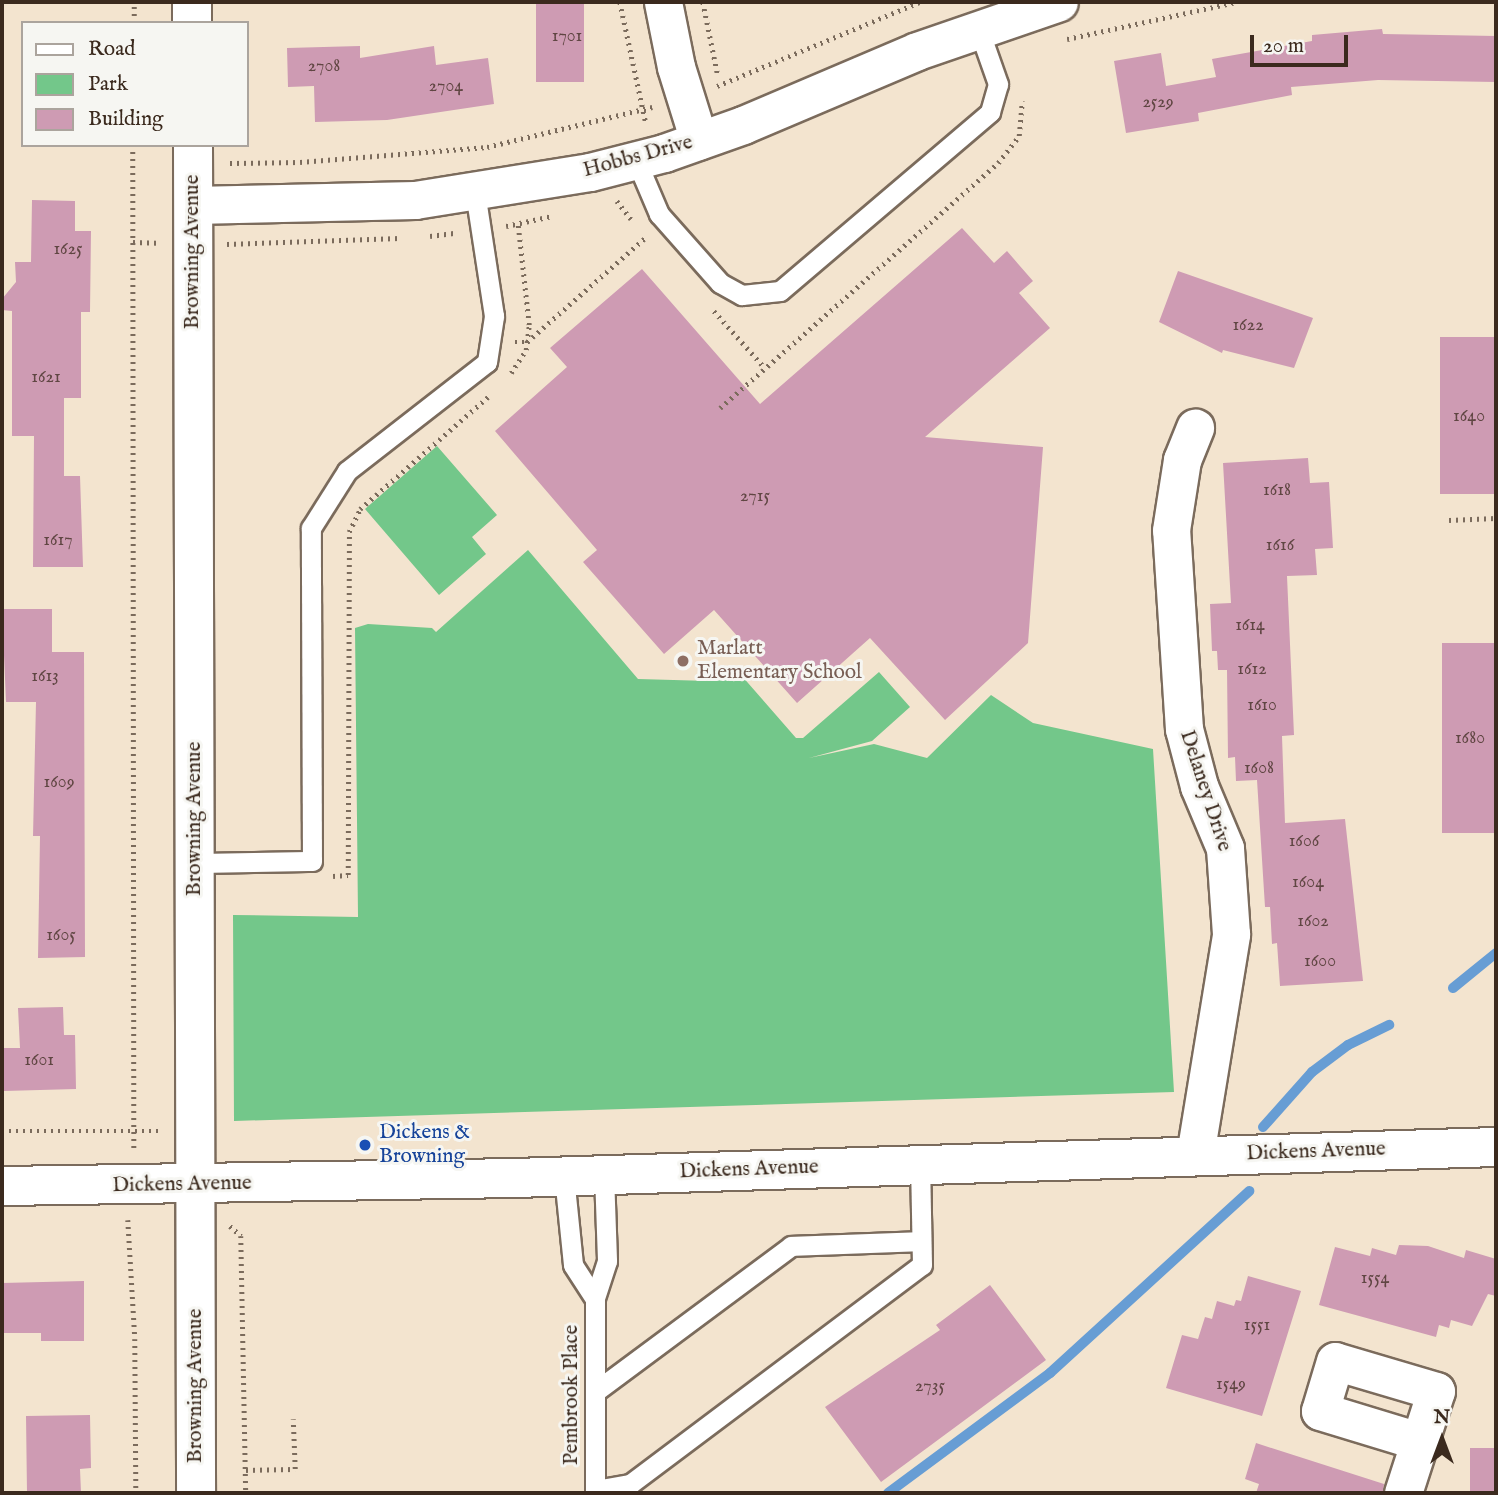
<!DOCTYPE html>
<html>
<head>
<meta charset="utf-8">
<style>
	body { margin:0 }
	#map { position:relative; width:1498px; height:1495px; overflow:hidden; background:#f3e4cf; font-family:"IM FELL English",serif }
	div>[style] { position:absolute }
	.green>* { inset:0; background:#73c78a }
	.stream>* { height:10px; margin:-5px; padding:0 5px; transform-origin:5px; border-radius:5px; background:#679dd4 }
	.building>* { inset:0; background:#ce9bb3; transform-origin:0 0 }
	.path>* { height:4.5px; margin-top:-2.25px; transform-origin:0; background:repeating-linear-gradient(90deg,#7b6b5c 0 2px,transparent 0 7px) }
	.roads { filter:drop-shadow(2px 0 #7b6b5c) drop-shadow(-2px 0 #7b6b5c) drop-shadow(0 2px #7b6b5c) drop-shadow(0 -2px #7b6b5c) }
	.service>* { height:19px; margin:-9.5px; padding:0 9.5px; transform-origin:9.5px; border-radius:9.5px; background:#fff }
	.minor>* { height:37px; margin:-18.5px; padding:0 18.5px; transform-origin:18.5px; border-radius:18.5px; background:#fff }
	.tertiary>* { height:38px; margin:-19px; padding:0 19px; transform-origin:19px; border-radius:19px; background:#fff }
	.dots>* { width:19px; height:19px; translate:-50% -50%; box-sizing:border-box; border:4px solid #f6f6f2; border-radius:50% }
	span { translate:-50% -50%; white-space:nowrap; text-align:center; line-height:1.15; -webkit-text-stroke:6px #f6f6f2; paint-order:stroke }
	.number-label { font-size:18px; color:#604643 }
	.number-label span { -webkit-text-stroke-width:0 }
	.street-label { font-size:21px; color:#3b2a1e }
	.education-label { font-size:21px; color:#785e54 }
	.left { translate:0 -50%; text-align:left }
	.transit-label { font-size:21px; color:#164399 }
	.frame { position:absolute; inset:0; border:4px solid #3b2a1e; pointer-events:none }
	.legend { position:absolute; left:21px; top:21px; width:228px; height:126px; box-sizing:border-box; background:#f6f6f2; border:2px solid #aba49d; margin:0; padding:9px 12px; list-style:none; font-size:21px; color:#3b2a1e }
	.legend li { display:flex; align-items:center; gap:14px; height:35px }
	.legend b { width:35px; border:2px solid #aba49d }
	.north { position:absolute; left:1407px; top:1404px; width:70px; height:70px; -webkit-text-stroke:5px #f6f6f2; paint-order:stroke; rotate:0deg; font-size:19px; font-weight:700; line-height:28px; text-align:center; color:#3b2a1e }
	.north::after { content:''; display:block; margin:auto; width:24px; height:32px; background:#3b2a1e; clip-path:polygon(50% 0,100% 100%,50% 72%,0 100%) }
	.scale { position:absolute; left:1250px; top:35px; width:98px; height:32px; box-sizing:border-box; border:4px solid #3b2a1e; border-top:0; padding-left:9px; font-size:21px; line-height:24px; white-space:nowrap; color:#3b2a1e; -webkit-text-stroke:5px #f6f6f2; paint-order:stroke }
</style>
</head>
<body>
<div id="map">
	<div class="green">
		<div style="clip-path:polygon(437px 446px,497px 515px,472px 537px,486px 554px,439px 595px,365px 509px)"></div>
		<div style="clip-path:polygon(528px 550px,638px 679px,709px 681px,724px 669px,741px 675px,796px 738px,803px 738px,879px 672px,910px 707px,872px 741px,809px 758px,874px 744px,927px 758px,991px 695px,1033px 723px,1153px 749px,1174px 1092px,234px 1121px,233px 915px,358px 917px,355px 628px,368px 624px,432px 628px,436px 632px)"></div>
	</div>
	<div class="stream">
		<div style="left:1453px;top:988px;width:55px;rotate:-39.1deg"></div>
		<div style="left:1263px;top:1127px;width:74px;rotate:-48.3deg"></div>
		<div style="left:1312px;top:1072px;width:45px;rotate:-36.9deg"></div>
		<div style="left:1348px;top:1045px;width:46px;rotate:-26deg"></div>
		<div style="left:888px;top:1493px;width:202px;rotate:-36.5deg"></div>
		<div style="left:1050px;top:1373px;width:270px;rotate:-42.4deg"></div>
	</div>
	<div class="building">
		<div style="left:536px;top:2px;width:48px;height:80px"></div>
		<div style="clip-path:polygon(1382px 29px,1383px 34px,1496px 36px,1496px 82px,1378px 80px,1291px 87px,1292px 95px,1198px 113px,1199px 121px,1126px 133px,1114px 61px,1161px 53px,1166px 86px,1216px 77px,1212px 59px,1312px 41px,1312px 35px)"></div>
		<div style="clip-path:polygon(360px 46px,360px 58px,434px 46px,436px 65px,488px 58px,494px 104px,387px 120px,315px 122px,314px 86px,288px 87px,287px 48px)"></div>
		<div style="clip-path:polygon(32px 200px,75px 201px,75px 231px,91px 231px,90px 312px,81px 312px,81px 398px,64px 398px,64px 476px,80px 476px,83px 567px,33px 567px,34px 436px,12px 436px,12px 311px,2px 310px,2px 299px,16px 282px,15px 262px,31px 262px)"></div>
		<div style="clip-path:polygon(962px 228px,994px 263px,1007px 251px,1033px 281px,1019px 293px,1050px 328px,925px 437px,1043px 447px,1028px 643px,945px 720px,870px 638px,797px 703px,714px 610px,664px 654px,583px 562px,597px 550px,495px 431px,567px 367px,550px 348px,642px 269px,760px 404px)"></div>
		<div style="clip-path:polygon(1178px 271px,1313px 318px,1294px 368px,1223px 350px,1222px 353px,1159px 322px)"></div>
		<div style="left:1496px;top:337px;width:157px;height:56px;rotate:90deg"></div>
		<div style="clip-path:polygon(1308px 458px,1310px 483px,1329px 482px,1333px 548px,1315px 549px,1317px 575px,1287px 576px,1294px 735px,1282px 736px,1285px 823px,1345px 819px,1363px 981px,1280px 986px,1277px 943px,1272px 944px,1270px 907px,1265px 907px,1257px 780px,1236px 781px,1235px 757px,1228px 758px,1227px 670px,1218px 670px,1217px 651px,1212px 651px,1210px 604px,1231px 603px,1223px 463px)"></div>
		<div style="clip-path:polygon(2px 609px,52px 609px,52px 652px,84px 652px,85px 957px,38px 958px,40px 836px,33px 836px,36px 702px,6px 702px)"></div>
		<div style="left:1496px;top:643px;width:190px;height:54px;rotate:90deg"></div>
		<div style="clip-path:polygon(63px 1007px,64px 1035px,75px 1035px,76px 1089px,4px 1091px,2px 1048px,20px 1048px,18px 1008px)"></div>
		<div style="clip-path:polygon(1399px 1245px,1428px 1246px,1464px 1258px,1466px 1250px,1496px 1259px,1496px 1296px,1488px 1294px,1472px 1326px,1451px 1320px,1449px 1328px,1439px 1325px,1436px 1337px,1319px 1305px,1335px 1247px,1370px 1256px,1372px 1248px,1396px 1255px)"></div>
		<div style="clip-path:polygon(1248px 1276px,1301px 1291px,1262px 1416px,1166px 1388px,1182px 1335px,1198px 1339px,1205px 1317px,1212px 1319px,1217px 1301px,1234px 1306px,1236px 1300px,1241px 1301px)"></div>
		<div style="clip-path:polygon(84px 1281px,84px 1341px,41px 1341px,41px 1333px,2px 1333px,2px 1283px)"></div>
		<div style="clip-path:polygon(990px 1285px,1046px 1360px,881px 1482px,825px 1407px,940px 1330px,936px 1325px)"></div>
		<div style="clip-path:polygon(90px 1415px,91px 1468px,80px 1469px,81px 1493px,27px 1493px,26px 1416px)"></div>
		<div style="clip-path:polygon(1256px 1443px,1384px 1484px,1383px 1493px,1256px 1493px,1259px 1484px,1245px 1479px)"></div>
		<div style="left:1470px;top:1448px;width:26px;height:45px"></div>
	</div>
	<div class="path">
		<div style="left:620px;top:2px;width:124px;rotate:77.9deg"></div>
		<div style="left:703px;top:2px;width:76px;rotate:78.5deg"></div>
		<div style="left:134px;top:23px;width:21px;rotate:-90deg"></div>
		<div style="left:1067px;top:39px;width:174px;rotate:-12.3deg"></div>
		<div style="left:717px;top:86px;width:220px;rotate:-22.5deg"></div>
		<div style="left:133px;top:145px;width:1004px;rotate:89.94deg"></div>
		<div style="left:230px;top:163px;width:70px;rotate:-0.8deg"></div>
		<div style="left:300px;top:162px;width:188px;rotate:-4.6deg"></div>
		<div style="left:487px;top:147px;width:170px;rotate:-13.6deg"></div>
		<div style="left:617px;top:201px;width:23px;rotate:52deg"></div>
		<div style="left:506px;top:226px;width:47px;rotate:-12.3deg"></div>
		<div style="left:430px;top:236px;width:26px;rotate:-7deg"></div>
		<div style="left:133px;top:242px;width:24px;rotate:2deg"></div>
		<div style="left:227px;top:244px;width:173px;rotate:-2deg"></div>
		<div style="left:714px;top:311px;width:76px;rotate:48.2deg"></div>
		<div style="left:515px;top:342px;width:12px"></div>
		<div style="left:527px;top:342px;width:157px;rotate:-41.4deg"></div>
		<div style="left:511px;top:373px;width:27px;rotate:-57deg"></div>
		<div style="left:526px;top:350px;width:25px;rotate:-83deg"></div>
		<div style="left:529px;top:325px;width:101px;rotate:-96.3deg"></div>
		<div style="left:720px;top:408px;width:371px;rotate:-41.4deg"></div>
		<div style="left:998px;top:163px;width:34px;rotate:-52deg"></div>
		<div style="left:1019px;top:136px;width:35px;rotate:-85deg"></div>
		<div style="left:1449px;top:520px;width:47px;rotate:-2.4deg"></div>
		<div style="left:333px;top:876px;width:15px;rotate:-4deg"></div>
		<div style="left:348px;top:875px;width:343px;rotate:-89.8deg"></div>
		<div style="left:349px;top:532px;width:25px;rotate:-64deg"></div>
		<div style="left:360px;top:509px;width:170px;rotate:-41.2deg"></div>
		<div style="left:2px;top:1131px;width:160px"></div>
		<div style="left:128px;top:1220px;width:119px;rotate:86.6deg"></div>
		<div style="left:135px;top:1339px;width:154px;rotate:89.6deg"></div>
		<div style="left:230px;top:1226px;width:15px;rotate:42deg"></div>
		<div style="left:241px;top:1236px;width:257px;rotate:88.9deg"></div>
		<div style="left:246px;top:1470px;width:49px;rotate:-1.2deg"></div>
		<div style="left:295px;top:1469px;width:50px;rotate:-92.3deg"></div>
	</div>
	<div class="roads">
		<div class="service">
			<div style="left:636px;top:160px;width:59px;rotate:66.9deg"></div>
			<div style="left:659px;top:214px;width:92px;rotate:48.5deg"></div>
			<div style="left:720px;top:283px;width:25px;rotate:29deg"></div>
			<div style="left:742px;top:295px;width:38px;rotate:-6deg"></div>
			<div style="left:780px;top:291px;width:276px;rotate:-40.4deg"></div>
			<div style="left:990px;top:112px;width:29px;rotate:-74deg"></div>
			<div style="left:998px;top:84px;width:57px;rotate:-109.4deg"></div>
			<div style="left:195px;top:863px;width:117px;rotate:-1deg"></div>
			<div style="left:312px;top:861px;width:333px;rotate:-90.2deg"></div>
			<div style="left:311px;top:528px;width:67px;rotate:-57.7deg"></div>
			<div style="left:347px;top:471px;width:177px;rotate:-37.9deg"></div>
			<div style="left:487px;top:362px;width:47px;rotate:-81.3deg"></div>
			<div style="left:494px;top:316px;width:125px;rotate:-98.7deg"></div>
			<div style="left:604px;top:1174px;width:87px;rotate:88deg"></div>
			<div style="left:607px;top:1261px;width:40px;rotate:108deg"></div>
			<div style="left:595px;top:1299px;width:191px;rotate:90deg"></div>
			<div style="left:595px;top:1490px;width:36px;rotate:-10deg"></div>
			<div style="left:630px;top:1484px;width:365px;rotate:-36.9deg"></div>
			<div style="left:922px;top:1265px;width:100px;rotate:-91.1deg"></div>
			<div style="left:564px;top:1176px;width:89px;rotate:84.2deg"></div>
			<div style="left:573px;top:1265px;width:40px;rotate:57.1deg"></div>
			<div style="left:596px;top:1391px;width:243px;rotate:-36.6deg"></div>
			<div style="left:791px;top:1246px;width:130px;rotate:-2.2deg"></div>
		</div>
		<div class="minor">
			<div style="left:663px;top:2px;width:66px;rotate:78.7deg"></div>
			<div style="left:676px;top:67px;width:77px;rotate:72.7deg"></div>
			<div style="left:193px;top:205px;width:222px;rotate:-1.3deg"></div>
			<div style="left:415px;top:200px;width:177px;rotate:-9.1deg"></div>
			<div style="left:590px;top:172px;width:76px;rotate:-14.4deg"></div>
			<div style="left:664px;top:153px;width:84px;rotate:-19.5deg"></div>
			<div style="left:743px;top:125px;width:189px;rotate:-23deg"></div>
			<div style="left:917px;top:51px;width:150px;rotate:-19deg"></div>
			<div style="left:1195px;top:1155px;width:224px;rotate:-80.7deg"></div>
			<div style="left:1231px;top:934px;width:86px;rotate:-94deg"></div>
			<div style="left:1225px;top:848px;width:67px;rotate:-112.8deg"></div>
			<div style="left:1199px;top:786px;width:59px;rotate:-104.7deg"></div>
			<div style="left:1184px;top:729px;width:199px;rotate:-93.7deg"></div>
			<div style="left:1171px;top:530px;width:71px;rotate:-81.1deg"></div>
			<div style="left:1182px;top:460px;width:35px;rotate:-68deg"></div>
			<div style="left:1403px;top:1493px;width:107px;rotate:-72.1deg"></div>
			<div style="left:1436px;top:1391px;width:105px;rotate:-163.5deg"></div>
			<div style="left:1335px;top:1361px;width:52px;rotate:106.7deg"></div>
			<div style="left:1320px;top:1411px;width:103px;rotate:16.9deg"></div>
		</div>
		<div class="tertiary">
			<div style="left:192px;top:2px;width:21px;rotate:90deg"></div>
			<div style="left:193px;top:145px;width:1348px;rotate:89.87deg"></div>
			<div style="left:2px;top:1186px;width:513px;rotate:-0.89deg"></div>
			<div style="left:515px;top:1178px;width:981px;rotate:-1.81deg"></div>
		</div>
	</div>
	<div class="dots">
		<div style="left:683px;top:661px;background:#8d6e63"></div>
		<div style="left:365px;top:1145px;background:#1a4fb4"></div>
	</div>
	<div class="number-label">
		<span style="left:567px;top:37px">1701</span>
		<span style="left:324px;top:67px">2708</span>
		<span style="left:446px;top:87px">2704</span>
		<span style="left:1158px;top:103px">2529</span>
		<span style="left:68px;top:250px">1625</span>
		<span style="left:1248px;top:326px">1622</span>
		<span style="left:46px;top:378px">1621</span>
		<span style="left:1469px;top:417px">1640</span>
		<span style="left:1277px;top:491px">1618</span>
		<span style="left:755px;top:497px">2715</span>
		<span style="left:58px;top:541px">1617</span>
		<span style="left:1280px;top:546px">1616</span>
		<span style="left:1250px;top:626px">1614</span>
		<span style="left:1252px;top:670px">1612</span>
		<span style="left:45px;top:677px">1613</span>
		<span style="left:1262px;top:706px">1610</span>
		<span style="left:1470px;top:739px">1680</span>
		<span style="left:1259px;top:769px">1608</span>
		<span style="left:59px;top:783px">1609</span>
		<span style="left:1304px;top:842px">1606</span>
		<span style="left:1308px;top:883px">1604</span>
		<span style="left:1313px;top:922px">1602</span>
		<span style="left:61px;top:936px">1605</span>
		<span style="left:1320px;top:962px">1600</span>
		<span style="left:39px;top:1061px">1601</span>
		<span style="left:1375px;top:1279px">1554</span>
		<span style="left:1257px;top:1326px">1551</span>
		<span style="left:1231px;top:1385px">1549</span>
		<span style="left:930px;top:1387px">2735</span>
	</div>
	<div class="street-label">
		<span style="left:638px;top:157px;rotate:-15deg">Hobbs Drive</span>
		<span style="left:193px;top:252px;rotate:-90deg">Browning Avenue</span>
		<span style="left:1205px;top:791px;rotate:72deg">Delaney Drive</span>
		<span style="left:195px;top:819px;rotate:-90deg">Browning Avenue</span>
		<span style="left:1316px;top:1152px;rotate:-2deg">Dickens Avenue</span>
		<span style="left:749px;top:1170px;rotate:-2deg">Dickens Avenue</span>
		<span style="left:182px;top:1185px;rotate:-1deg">Dickens Avenue</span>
		<span style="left:196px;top:1386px;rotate:-90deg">Browning Avenue</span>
		<span style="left:572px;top:1395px;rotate:-90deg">Pembrook Place</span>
	</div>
	<div class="education-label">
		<span class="left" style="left:697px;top:661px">Marlatt<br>Elementary School</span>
	</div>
	<div class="transit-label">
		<span class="left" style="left:379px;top:1145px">Dickens &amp;<br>Browning</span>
	</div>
	<div class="frame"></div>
	<ul class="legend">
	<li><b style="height:9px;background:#fff"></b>Road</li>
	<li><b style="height:19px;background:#73c78a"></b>Park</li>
	<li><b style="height:19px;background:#ce9bb3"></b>Building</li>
	</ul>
	<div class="north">N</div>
	<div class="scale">20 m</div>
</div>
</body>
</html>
